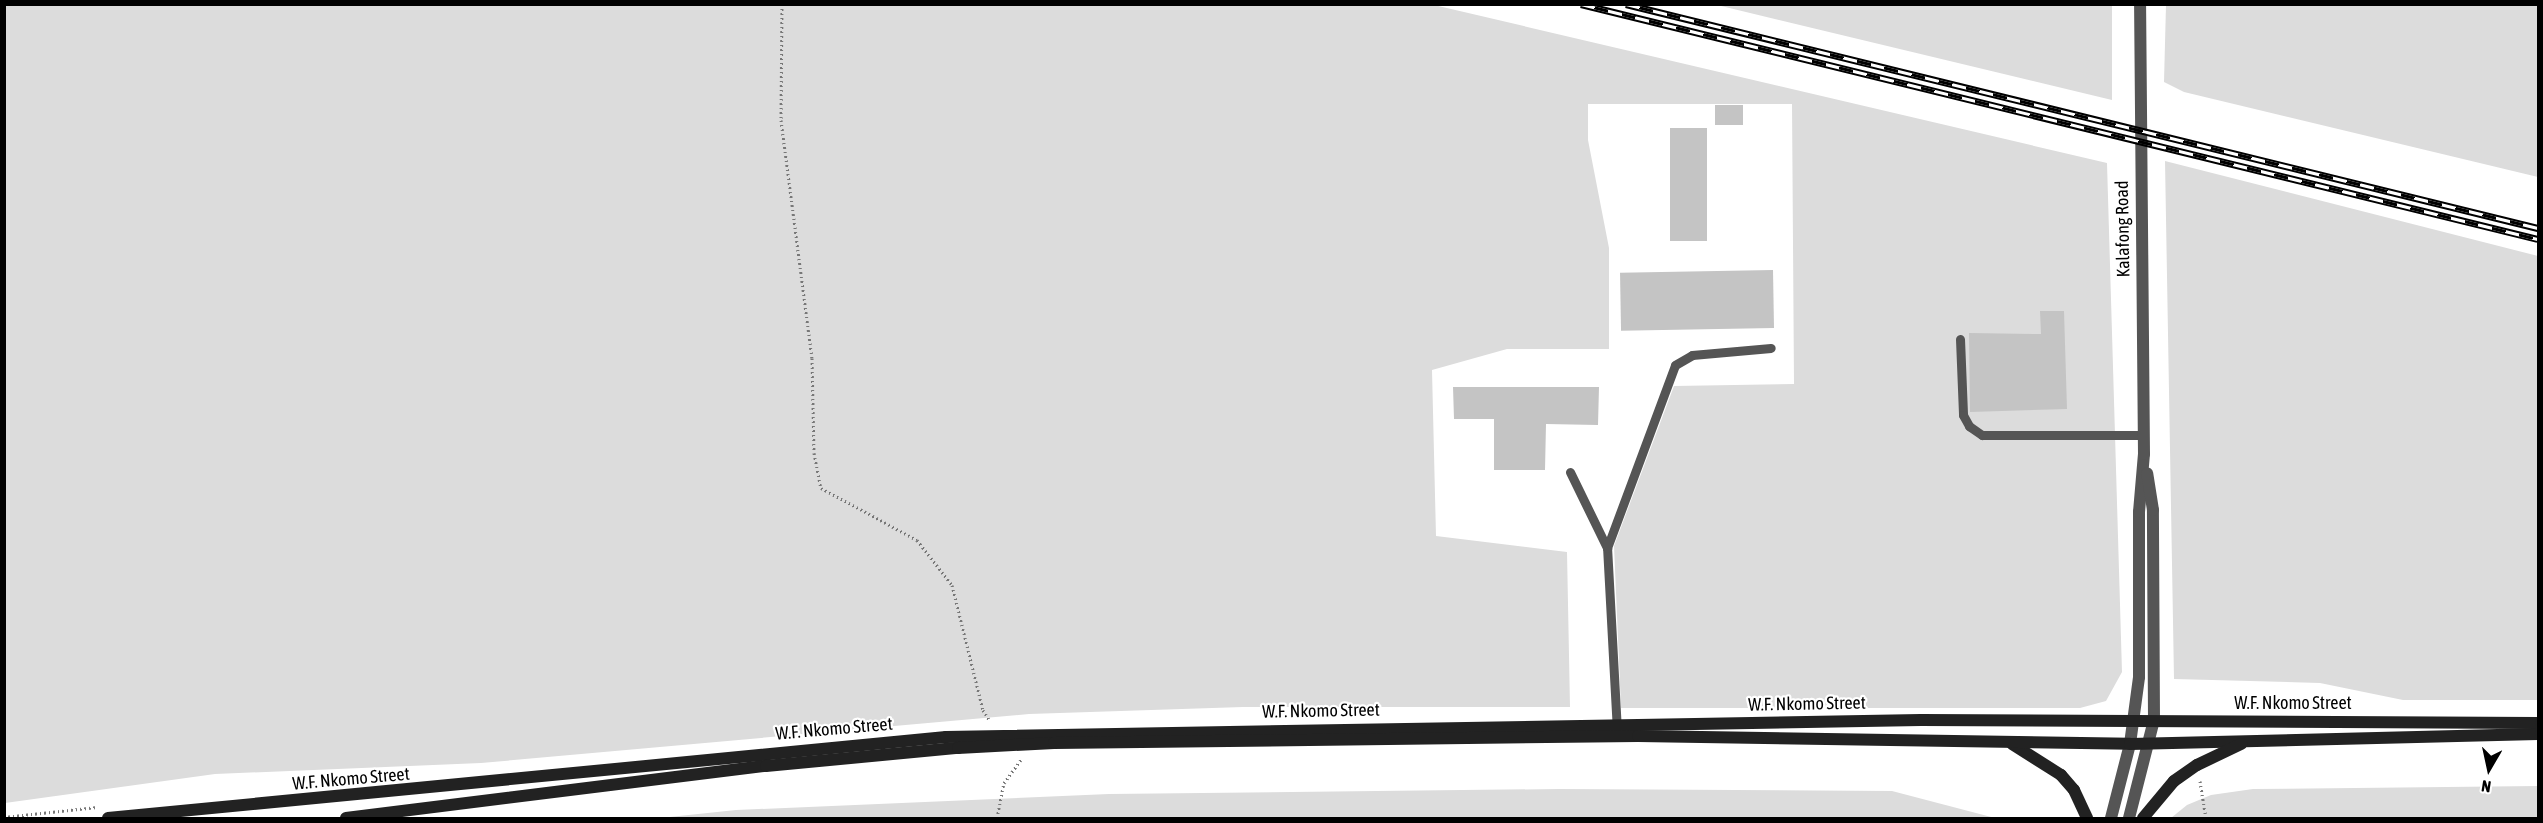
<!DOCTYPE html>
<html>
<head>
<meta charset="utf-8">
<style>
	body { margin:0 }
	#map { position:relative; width:2543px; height:823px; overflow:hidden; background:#fff; font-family:"Asap Condensed",sans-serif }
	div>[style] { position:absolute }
	.green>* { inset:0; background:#dcdcdc }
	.building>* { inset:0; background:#c4c4c4; transform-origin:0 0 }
	.path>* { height:3px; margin-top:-1.5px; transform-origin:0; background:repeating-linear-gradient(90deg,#777 0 1.5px,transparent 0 4.5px) }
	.service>* { height:9px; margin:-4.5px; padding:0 4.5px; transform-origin:4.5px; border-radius:4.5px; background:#555 }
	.tertiary>* { height:12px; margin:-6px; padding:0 6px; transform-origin:6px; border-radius:6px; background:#555 }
	.secondary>* { height:12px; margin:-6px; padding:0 6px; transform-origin:6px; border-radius:6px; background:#222 }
	.rail>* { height:7px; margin-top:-3.5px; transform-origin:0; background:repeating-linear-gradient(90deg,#fff 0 14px,#000 0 28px); box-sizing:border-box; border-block:2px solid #000 }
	span { translate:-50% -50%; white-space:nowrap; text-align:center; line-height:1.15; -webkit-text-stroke:4.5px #fff; paint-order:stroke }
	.street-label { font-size:18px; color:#000 }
	.frame { position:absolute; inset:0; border:6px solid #000; pointer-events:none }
	.north { position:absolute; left:2459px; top:739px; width:60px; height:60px; -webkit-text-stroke:4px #fff; paint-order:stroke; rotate:189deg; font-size:16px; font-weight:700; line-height:24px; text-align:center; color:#000 }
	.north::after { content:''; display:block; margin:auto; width:21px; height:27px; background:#000; clip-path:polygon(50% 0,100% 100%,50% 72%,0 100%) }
</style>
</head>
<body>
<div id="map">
	<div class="green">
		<div style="clip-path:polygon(4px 5px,1434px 5px,2107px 163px,2122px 672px,2106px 701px,2080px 708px,1621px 708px,1614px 546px,1674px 386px,1794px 384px,1792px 104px,1588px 104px,1588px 140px,1609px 248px,1609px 349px,1507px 349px,1432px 370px,1436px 536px,1567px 552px,1570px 707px,1243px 707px,1029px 714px,481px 763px,215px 774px,5px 803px)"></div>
		<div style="clip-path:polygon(1717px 5px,2112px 5px,2112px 100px)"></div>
		<div style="clip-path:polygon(2166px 5px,2538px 5px,2538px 177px,2184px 92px,2164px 82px)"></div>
		<div style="clip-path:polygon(2165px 161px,2538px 256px,2538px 700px,2403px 700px,2320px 683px,2174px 679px)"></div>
		<div style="clip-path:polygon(2538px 786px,2538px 818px,2171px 818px,2187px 805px,2211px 795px,2253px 789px)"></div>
		<div style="clip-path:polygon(1559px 789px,1892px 791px,1995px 818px,660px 818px,736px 810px,1109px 794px)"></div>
	</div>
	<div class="building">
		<div style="left:1715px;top:105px;width:28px;height:20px"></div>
		<div style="left:1670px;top:128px;width:37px;height:113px"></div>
		<div style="left:1773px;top:270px;width:58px;height:153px;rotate:89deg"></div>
		<div style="clip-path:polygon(2040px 311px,2064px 311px,2067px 409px,1970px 412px,1969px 333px,2041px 334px)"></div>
		<div style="clip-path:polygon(1453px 387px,1599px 387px,1598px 425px,1546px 424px,1545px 470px,1494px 470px,1494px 419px,1454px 419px)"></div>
	</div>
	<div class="path">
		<div style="left:782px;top:4px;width:116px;rotate:90.5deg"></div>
		<div style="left:781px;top:120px;width:240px;rotate:82.6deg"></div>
		<div style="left:812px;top:358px;width:95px;rotate:88.8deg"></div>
		<div style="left:814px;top:453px;width:36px;rotate:79deg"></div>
		<div style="left:821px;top:488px;width:109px;rotate:28.4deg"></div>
		<div style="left:917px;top:540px;width:57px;rotate:52.1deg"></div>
		<div style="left:952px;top:585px;width:129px;rotate:76.1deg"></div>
		<div style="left:983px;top:710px;width:13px;rotate:58deg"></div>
		<div style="left:2200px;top:781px;width:37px;rotate:81deg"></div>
		<div style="left:4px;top:817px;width:94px;rotate:-6.1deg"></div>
		<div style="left:997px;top:818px;width:36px;rotate:-79deg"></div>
		<div style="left:1004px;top:783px;width:29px;rotate:-54deg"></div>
	</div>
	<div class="service">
		<div style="left:1960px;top:339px;width:76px;rotate:87.7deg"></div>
		<div style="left:1963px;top:415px;width:13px;rotate:61deg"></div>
		<div style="left:1969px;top:426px;width:16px;rotate:35deg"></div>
		<div style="left:1982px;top:435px;width:162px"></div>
		<div style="left:1570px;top:472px;width:85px;rotate:64deg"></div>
		<div style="left:1617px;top:731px;width:183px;rotate:-93.1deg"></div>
		<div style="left:1607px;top:548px;width:195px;rotate:-69.6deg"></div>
		<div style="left:1675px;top:365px;width:20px;rotate:-30deg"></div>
		<div style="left:1692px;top:355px;width:79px;rotate:-5.1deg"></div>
	</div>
	<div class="tertiary">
		<div style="left:2111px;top:818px;width:76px;rotate:-75.6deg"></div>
		<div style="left:2130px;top:744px;width:68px;rotate:-82.3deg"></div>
		<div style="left:2139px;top:677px;width:165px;rotate:-90deg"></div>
		<div style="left:2139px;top:512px;width:58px;rotate:-85.1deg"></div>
		<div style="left:2144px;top:454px;width:450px;rotate:-90.5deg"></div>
		<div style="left:2129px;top:818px;width:101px;rotate:-75.7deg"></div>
		<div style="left:2154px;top:720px;width:210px;rotate:-90.3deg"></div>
		<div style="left:2153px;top:510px;width:37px;rotate:-99deg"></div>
	</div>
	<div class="secondary">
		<div style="left:2012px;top:744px;width:58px;rotate:32.3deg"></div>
		<div style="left:2061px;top:775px;width:20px;rotate:49deg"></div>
		<div style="left:2074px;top:790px;width:31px;rotate:65deg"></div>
		<div style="left:108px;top:818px;width:842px;rotate:-5.52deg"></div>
		<div style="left:946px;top:737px;width:975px;rotate:-1deg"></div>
		<div style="left:1921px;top:720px;width:617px;rotate:0.28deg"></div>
		<div style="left:346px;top:818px;width:423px;rotate:-7.1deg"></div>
		<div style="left:766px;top:766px;width:193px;rotate:-5.4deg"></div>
		<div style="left:958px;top:748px;width:96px;rotate:-3deg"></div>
		<div style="left:1054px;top:743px;width:584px;rotate:-0.69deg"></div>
		<div style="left:1638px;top:736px;width:492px;rotate:0.9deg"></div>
		<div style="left:2130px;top:744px;width:408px;rotate:-1.4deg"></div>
		<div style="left:2143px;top:818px;width:48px;rotate:-50deg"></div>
		<div style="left:2174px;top:781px;width:28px;rotate:-35deg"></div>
		<div style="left:2197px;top:765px;width:49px;rotate:-25.5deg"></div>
	</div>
	<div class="rail">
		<div style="left:1581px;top:4px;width:985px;rotate:13.8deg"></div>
		<div style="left:1626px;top:4px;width:939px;rotate:13.8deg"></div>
	</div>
	<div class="street-label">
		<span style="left:2123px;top:229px;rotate:-91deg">Kalafong Road</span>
		<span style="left:2293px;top:703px">W.F. Nkomo Street</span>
		<span style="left:1807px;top:704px;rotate:-1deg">W.F. Nkomo Street</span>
		<span style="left:1321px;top:711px;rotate:-1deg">W.F. Nkomo Street</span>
		<span style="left:834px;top:729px;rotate:-5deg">W.F. Nkomo Street</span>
		<span style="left:351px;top:779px;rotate:-5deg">W.F. Nkomo Street</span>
	</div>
	<div class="frame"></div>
	<div class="north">N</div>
</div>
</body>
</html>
